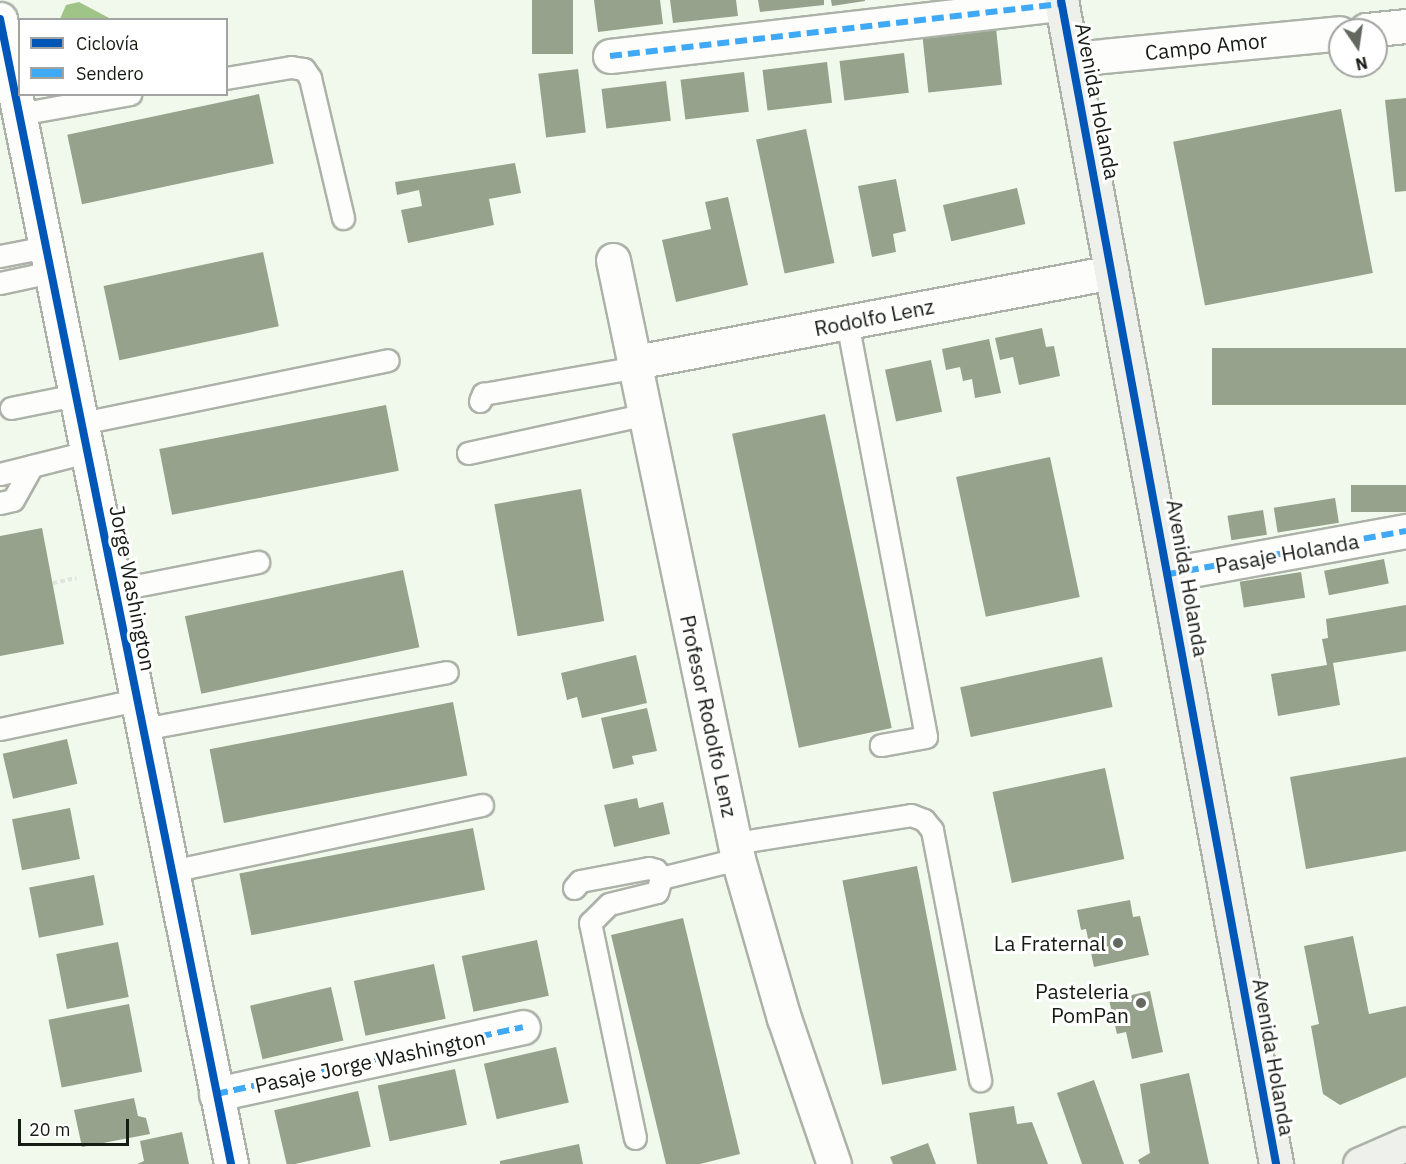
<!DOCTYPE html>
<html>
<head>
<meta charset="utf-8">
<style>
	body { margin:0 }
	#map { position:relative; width:1406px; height:1164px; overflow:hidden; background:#f1f9ec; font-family:"IBM Plex Sans",sans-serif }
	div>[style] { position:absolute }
	.water>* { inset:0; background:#a0c387 }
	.building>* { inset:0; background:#96a28c; transform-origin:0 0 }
	.path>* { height:4px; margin-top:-2px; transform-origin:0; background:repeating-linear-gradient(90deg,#e0e3de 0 4.5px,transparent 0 7.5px) }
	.roads { filter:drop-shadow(2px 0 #acb2a8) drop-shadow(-2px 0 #acb2a8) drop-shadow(0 2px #acb2a8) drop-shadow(0 -2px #acb2a8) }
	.lane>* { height:21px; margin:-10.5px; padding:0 10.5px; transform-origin:10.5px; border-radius:10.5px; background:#fdfefc }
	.street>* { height:33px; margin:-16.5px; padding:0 16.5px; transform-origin:16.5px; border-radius:16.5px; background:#fdfefc }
	.secondary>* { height:33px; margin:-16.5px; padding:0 16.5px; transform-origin:16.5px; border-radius:16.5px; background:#eef0eb }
	.quiet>* { height:6px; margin-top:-3px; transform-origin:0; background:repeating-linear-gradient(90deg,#3fa9f5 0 12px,transparent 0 18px) }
	.cycleway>* { height:8px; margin:-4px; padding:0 4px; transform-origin:4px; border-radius:4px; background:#0057b8 }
	.dots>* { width:16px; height:16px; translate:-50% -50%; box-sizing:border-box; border:3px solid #fff; border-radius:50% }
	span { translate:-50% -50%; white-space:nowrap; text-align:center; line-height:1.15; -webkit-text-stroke:6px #fff; paint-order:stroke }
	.street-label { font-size:21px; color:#161b13 }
	.poi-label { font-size:21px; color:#161b13 }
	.right { translate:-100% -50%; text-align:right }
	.legend { position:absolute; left:18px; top:18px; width:210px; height:78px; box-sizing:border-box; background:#fff; border:2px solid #a2a4a1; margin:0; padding:8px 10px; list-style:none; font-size:18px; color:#161b13 }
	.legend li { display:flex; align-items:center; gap:12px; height:30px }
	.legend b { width:30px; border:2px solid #a2a4a1 }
	.north { position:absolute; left:1328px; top:18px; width:60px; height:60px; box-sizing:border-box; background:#fff; border:2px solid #a2a4a1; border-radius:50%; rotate:167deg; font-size:16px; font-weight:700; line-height:24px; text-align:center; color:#161b13 }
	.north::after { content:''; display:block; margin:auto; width:21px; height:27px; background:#63695f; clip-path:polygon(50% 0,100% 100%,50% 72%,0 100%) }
	.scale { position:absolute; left:18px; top:1119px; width:111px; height:27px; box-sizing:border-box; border:3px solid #161b13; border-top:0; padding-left:8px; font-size:18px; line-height:21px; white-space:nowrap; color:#161b13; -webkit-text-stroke:4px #fff; paint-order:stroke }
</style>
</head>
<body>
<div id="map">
	<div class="water">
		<div style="clip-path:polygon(79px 2px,111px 19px,60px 19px,66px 5px)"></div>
	</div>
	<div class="building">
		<div style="left:532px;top:0;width:41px;height:54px"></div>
		<div style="clip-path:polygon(594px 0,660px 0,663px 24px,598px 32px)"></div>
		<div style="clip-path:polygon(670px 0,736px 0,738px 16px,673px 23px)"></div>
		<div style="clip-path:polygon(758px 0,824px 0,824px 5px,760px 12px)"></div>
		<div style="clip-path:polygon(831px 0,865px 0,865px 1px,832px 6px)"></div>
		<div style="left:996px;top:28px;width:57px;height:74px;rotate:84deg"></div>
		<div style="left:904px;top:53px;width:40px;height:65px;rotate:83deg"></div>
		<div style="left:827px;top:62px;width:41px;height:65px;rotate:83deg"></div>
		<div style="left:578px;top:69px;width:64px;height:40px;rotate:83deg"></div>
		<div style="left:744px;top:72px;width:40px;height:64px;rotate:83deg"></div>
		<div style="left:666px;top:81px;width:40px;height:65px;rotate:83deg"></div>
		<div style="left:259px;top:94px;width:71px;height:196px;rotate:78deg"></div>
		<div style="clip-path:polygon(1406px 98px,1406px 191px,1395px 192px,1385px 100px)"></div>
		<div style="left:1341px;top:109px;width:167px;height:171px;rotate:79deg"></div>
		<div style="left:806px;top:129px;width:137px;height:51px;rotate:78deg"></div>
		<div style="clip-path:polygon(515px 163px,521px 193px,489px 199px,494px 225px,408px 243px,401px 210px,422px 206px,419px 190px,397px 195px,395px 182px)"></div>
		<div style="clip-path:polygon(896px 179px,906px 231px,893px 234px,896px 252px,872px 257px,858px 186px)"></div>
		<div style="left:1017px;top:188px;width:37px;height:76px;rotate:77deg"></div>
		<div style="clip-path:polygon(728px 197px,748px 285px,676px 302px,662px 240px,711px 229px,705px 202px)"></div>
		<div style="left:263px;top:252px;width:76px;height:163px;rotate:78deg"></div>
		<div style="clip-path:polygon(1042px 328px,1046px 347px,1054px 346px,1060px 376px,1019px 385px,1013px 357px,1000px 360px,995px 338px)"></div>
		<div style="clip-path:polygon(989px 339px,1001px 393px,975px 398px,972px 379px,963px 381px,960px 367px,946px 370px,942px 349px)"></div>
		<div style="left:1406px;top:348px;width:57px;height:194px;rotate:90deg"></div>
		<div style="left:931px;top:360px;width:53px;height:47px;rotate:78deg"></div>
		<div style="left:386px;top:405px;width:67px;height:231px;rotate:79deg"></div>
		<div style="left:825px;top:414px;width:321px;height:95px;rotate:78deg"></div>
		<div style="left:1050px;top:457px;width:143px;height:96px;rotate:78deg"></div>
		<div style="left:1406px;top:485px;width:27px;height:55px;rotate:90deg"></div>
		<div style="left:581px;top:489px;width:134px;height:88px;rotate:80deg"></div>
		<div style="left:1335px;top:498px;width:25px;height:62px;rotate:81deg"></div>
		<div style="left:1263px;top:510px;width:25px;height:36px;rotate:81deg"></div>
		<div style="clip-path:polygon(42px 528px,64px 644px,0 656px,0 536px)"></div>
		<div style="left:1384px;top:559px;width:25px;height:61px;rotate:79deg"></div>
		<div style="left:403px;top:570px;width:79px;height:223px;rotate:78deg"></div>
		<div style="left:1301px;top:572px;width:26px;height:62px;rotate:81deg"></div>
		<div style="clip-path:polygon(1406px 605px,1406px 651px,1333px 663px,1340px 705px,1278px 716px,1271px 674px,1327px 665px,1322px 639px,1328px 638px,1326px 619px)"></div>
		<div style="clip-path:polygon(636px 655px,647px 703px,582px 718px,577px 697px,567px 700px,561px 673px)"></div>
		<div style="left:1102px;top:657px;width:51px;height:145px;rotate:78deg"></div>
		<div style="left:453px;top:702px;width:75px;height:248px;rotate:79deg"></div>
		<div style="clip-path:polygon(647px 708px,657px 751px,632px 756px,634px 764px,613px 769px,601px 718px)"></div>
		<div style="left:67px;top:739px;width:46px;height:66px;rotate:77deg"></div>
		<div style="clip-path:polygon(1406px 757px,1406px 851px,1306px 869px,1290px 777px)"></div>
		<div style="left:1105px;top:768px;width:93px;height:115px;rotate:78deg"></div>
		<div style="clip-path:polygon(637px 798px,639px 808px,663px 802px,670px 834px,614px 847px,604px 805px)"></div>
		<div style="left:70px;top:808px;width:52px;height:59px;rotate:79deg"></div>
		<div style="left:473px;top:828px;width:63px;height:238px;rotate:79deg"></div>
		<div style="left:917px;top:866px;width:208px;height:76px;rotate:79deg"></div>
		<div style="left:94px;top:875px;width:51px;height:66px;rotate:79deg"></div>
		<div style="clip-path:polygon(1130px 900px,1133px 917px,1140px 916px,1149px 955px,1094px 967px,1086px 929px,1081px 930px,1077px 910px)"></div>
		<div style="clip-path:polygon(683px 918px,740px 1154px,700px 1164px,666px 1164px,611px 935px)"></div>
		<div style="clip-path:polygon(1353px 936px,1369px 1014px,1406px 1006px,1406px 1077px,1340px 1105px,1323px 1094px,1311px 1026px,1319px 1024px,1304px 946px)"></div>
		<div style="left:537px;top:940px;width:57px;height:77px;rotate:78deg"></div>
		<div style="left:118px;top:942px;width:56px;height:63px;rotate:79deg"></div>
		<div style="left:434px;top:964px;width:56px;height:82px;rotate:78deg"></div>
		<div style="left:331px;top:987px;width:55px;height:83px;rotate:77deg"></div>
		<div style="clip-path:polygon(1150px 991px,1163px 1052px,1132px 1059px,1126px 1032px,1117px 1034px,1109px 1000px)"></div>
		<div style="left:129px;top:1004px;width:69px;height:82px;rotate:79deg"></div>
		<div style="left:556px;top:1047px;width:57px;height:74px;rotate:77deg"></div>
		<div style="left:455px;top:1069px;width:57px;height:79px;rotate:78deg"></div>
		<div style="clip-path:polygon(1189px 1073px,1209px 1164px,1140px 1164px,1138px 1160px,1150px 1153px,1140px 1084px)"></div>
		<div style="clip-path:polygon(1094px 1080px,1124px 1164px,1082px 1164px,1057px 1093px)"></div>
		<div style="left:358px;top:1091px;width:57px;height:86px;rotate:77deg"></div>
		<div style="clip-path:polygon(134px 1098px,138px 1116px,146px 1118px,150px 1134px,82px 1147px,74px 1110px)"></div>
		<div style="clip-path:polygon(1014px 1106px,1017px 1124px,1032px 1122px,1048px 1164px,977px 1164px,969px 1113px)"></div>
		<div style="clip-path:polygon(182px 1132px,189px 1164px,137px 1164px,144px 1161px,140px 1141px)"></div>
		<div style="clip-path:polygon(928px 1143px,936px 1164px,893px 1164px,890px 1157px)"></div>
		<div style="clip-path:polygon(579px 1144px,583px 1164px,500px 1164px,500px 1161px)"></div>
	</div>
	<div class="path">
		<div style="left:53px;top:583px;width:24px;rotate:-12deg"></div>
	</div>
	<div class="roads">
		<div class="lane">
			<div style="left:226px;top:78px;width:66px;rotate:-9.6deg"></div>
			<div style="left:291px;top:67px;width:13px;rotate:9deg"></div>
			<div style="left:304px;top:69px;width:11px;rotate:56deg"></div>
			<div style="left:310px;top:78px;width:144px;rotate:76.7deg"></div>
			<div style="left:19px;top:114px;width:113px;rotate:-10.2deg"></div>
			<div style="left:0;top:256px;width:47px;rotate:-11.1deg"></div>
			<div style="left:0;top:283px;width:52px;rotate:-12.2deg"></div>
			<div style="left:847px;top:322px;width:422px;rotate:79.2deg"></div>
			<div style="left:926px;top:737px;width:46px;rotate:169.9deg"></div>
			<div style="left:480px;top:401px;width:8px;rotate:-67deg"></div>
			<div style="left:483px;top:394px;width:156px;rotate:-9.9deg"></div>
			<div style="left:11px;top:408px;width:66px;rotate:-11.3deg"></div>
			<div style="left:82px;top:423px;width:312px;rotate:-11.6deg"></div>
			<div style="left:468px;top:453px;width:183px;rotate:-12.3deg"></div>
			<div style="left:0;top:474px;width:90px;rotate:-14.2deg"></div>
			<div style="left:0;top:503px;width:13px;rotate:-13deg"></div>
			<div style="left:13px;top:500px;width:39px;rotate:-61deg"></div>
			<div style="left:115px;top:590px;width:146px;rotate:-11.1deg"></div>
			<div style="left:0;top:729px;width:140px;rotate:-12deg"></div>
			<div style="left:143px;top:729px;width:309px;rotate:-10.6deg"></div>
			<div style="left:735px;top:843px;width:178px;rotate:-9deg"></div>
			<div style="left:911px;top:815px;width:14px;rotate:21deg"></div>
			<div style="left:924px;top:820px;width:13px;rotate:51deg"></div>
			<div style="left:932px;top:830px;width:255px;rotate:79.1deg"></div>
			<div style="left:171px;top:871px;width:318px;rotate:-12deg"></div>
			<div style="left:574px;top:888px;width:9px;rotate:-49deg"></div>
			<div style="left:580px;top:881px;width:70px;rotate:-10.7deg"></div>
			<div style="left:649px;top:868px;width:7px;rotate:16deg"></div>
			<div style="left:656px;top:870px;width:9px;rotate:58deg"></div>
			<div style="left:635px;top:1138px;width:220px;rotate:-101.8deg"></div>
			<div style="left:590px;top:923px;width:27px;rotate:-45deg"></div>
			<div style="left:609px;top:904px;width:49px;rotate:-14deg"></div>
			<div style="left:657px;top:892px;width:15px;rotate:-74deg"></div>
			<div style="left:661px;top:878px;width:79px;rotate:-13.9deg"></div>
		</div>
		<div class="street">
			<div style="left:0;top:19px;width:1168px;rotate:78.59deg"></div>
			<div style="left:1366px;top:30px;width:40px;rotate:-5.7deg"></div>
			<div style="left:610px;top:56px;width:455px;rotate:-6.6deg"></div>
			<div style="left:1072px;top:59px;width:269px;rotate:-5.5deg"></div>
			<div style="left:613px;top:260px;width:612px;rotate:78.21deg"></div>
			<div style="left:738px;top:859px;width:166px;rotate:73.9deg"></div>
			<div style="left:784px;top:1018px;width:154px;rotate:71.1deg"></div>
			<div style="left:636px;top:362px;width:484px;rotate:-10.7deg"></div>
			<div style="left:1169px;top:574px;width:241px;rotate:-10.3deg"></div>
			<div style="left:216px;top:1094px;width:314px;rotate:-12.3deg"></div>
		</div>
		<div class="secondary">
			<div style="left:1061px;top:0;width:1184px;rotate:79.53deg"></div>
			<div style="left:1360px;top:1164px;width:50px;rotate:-23.5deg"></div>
		</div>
	</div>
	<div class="quiet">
		<div style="left:610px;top:56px;width:455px;rotate:-6.6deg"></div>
		<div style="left:1169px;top:574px;width:241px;rotate:-10.3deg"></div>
		<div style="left:216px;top:1094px;width:314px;rotate:-12.3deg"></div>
	</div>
	<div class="cycleway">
		<div style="left:1061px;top:0;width:1184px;rotate:79.53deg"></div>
		<div style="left:0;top:19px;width:1168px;rotate:78.59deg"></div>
	</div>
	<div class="dots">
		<div style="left:1118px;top:943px;background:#63695f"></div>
		<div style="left:1141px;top:1003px;background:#63695f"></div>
	</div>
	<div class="street-label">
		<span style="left:1206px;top:46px;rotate:-6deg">Campo Amor</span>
		<span style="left:1098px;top:101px;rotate:79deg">Avenida Holanda</span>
		<span style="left:874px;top:317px;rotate:-11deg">Rodolfo Lenz</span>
		<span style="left:1287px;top:553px;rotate:-10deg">Pasaje Holanda</span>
		<span style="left:1188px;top:578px;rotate:80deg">Avenida Holanda</span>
		<span style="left:133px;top:588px;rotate:79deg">Jorge Washington</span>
		<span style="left:709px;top:716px;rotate:78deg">Profesor Rodolfo Lenz</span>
		<span style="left:1274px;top:1057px;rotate:80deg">Avenida Holanda</span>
		<span style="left:370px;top:1061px;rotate:-12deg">Pasaje Jorge Washington</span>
	</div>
	<div class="poi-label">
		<span class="right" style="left:1106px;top:943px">La Fraternal</span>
		<span class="right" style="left:1129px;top:1003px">Pasteleria<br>PomPan</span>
	</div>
	<ul class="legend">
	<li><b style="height:8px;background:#0057b8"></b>Ciclovía</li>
	<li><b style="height:8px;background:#3fa9f5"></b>Sendero</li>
	</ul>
	<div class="north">N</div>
	<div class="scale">20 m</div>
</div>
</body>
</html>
